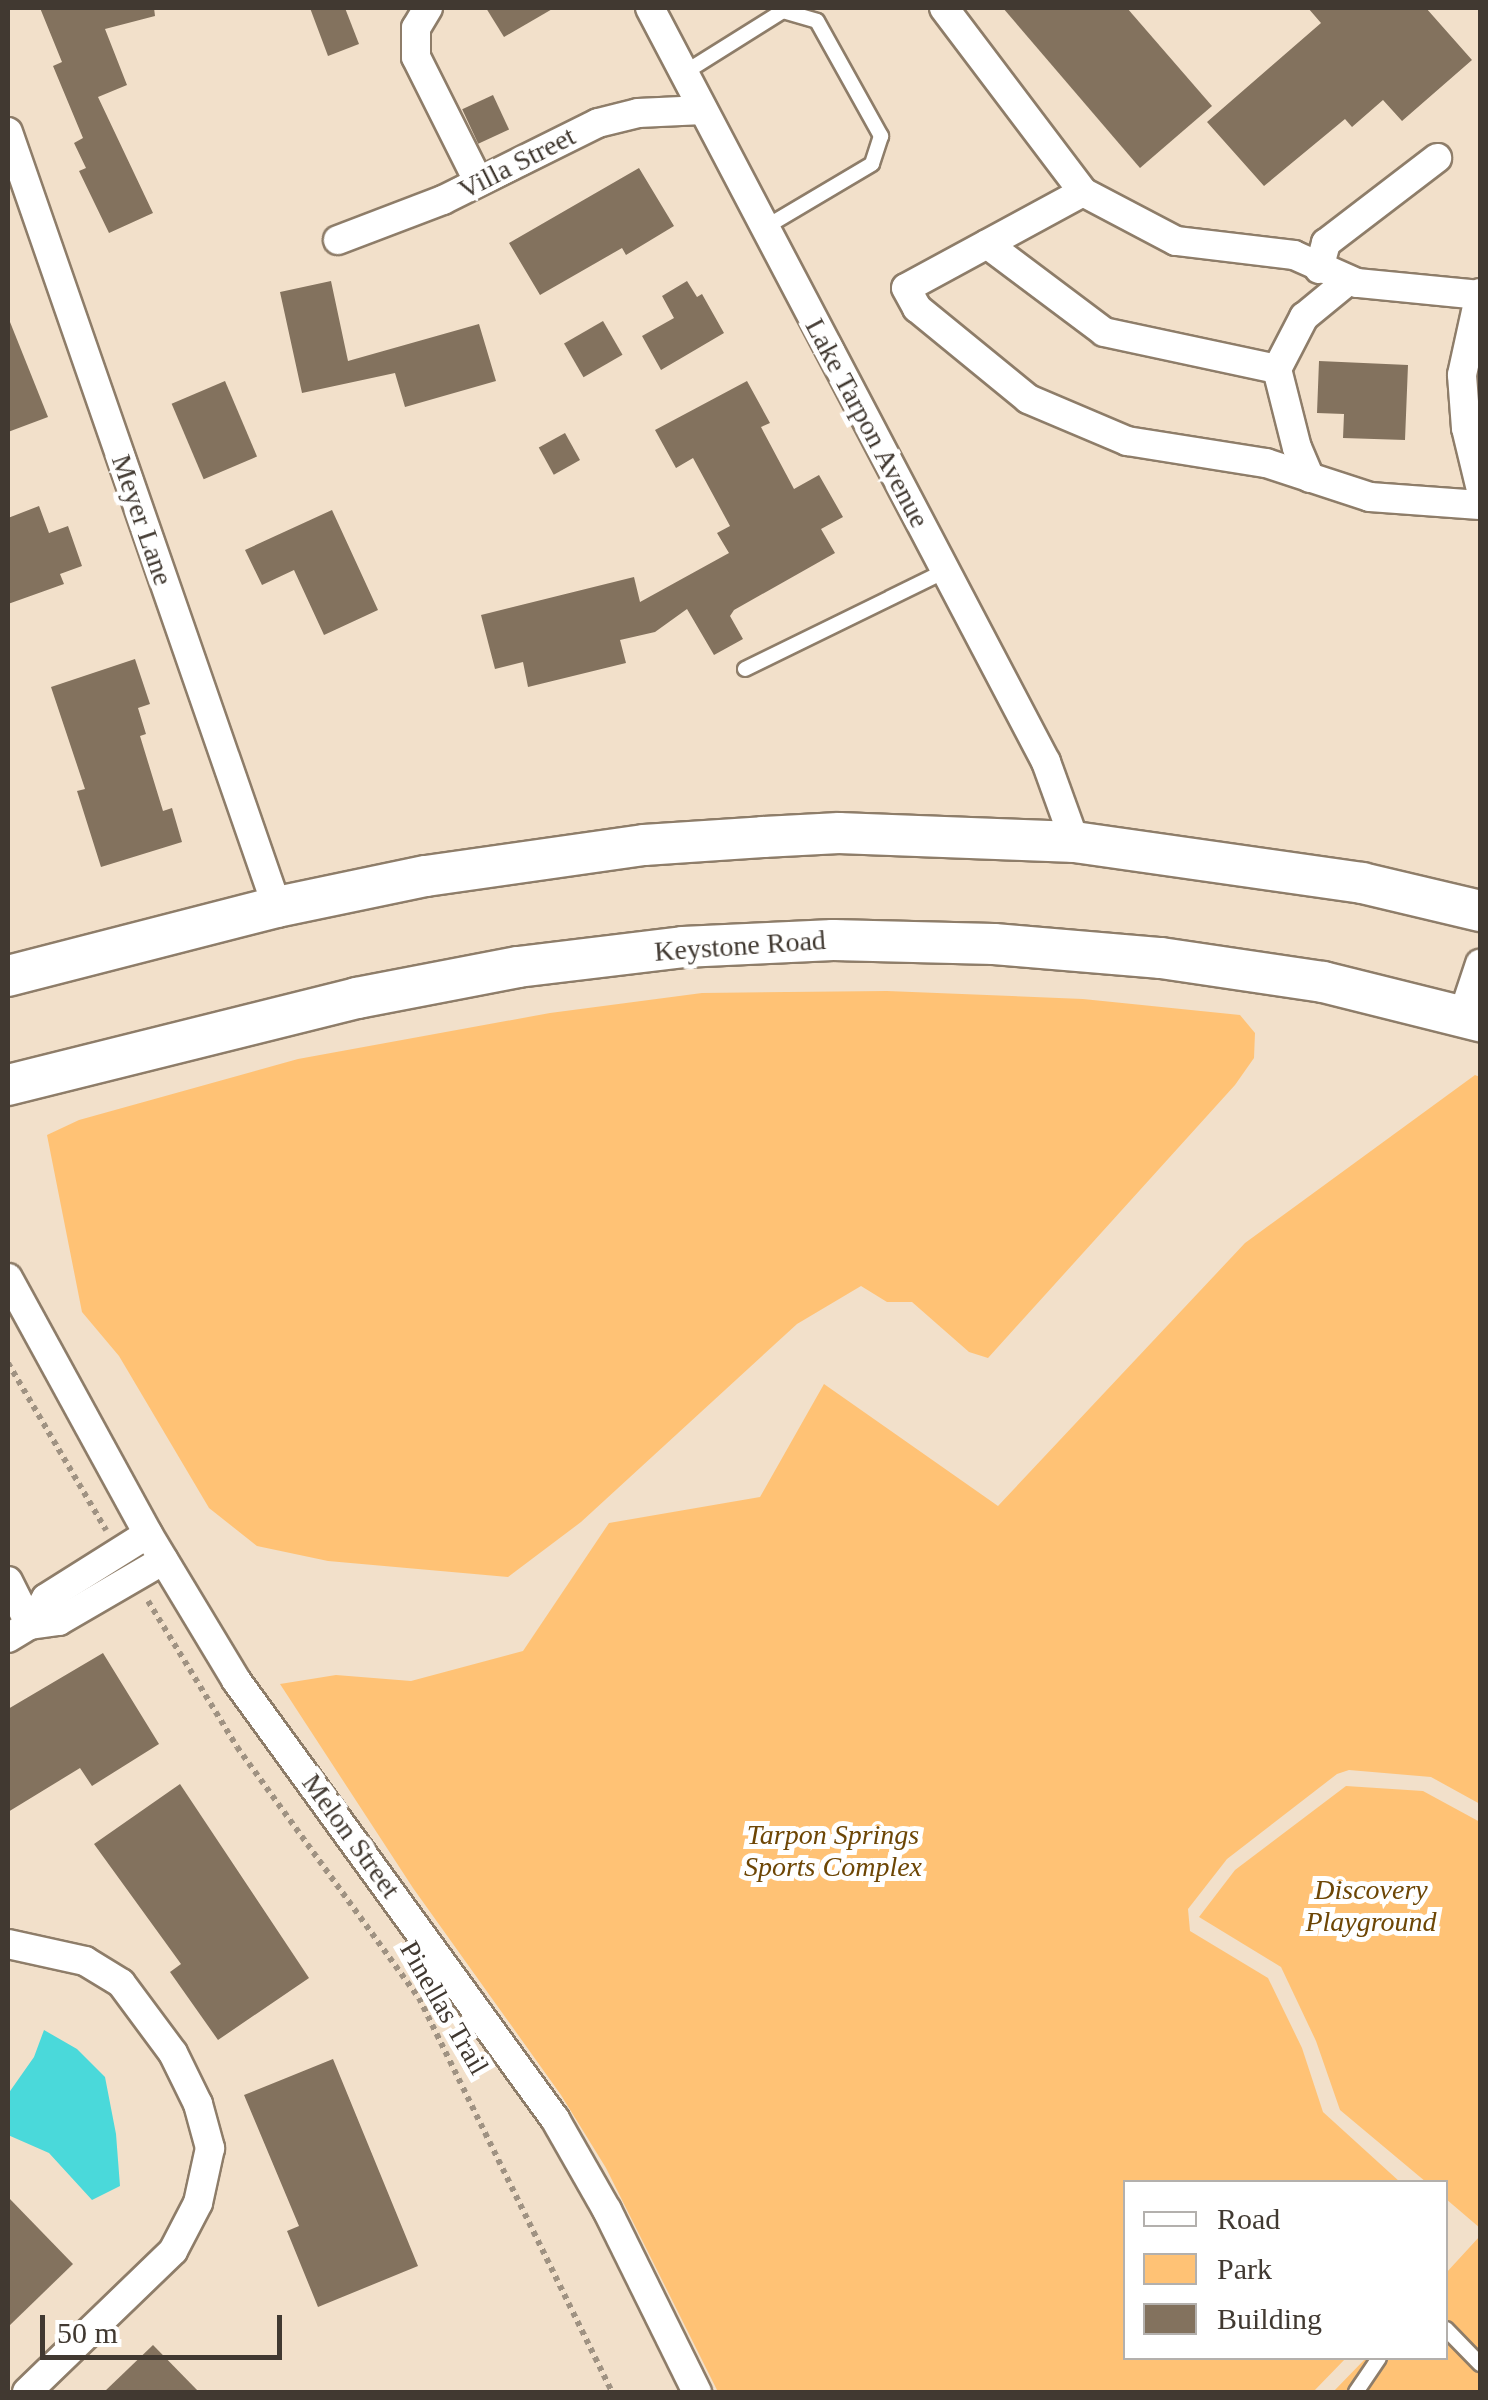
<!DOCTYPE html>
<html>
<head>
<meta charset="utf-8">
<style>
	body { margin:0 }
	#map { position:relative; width:1488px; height:2400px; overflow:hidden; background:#f2e0ca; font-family:Georgia,serif }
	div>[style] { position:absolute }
	.green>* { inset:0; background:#ffc275 }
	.water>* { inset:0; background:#4ad9da }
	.building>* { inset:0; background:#83725e; transform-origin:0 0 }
	.path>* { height:6px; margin-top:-3px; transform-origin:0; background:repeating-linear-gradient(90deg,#9f9282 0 5px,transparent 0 10px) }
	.roads { filter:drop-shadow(2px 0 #8e7d69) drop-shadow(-2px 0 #8e7d69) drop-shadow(0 2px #8e7d69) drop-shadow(0 -2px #8e7d69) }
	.lane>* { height:14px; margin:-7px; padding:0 7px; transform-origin:7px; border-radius:7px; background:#fff }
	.street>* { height:28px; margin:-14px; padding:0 14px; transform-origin:14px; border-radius:14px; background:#fff }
	.secondary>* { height:40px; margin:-20px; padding:0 20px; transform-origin:20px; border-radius:20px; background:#fff }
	span { translate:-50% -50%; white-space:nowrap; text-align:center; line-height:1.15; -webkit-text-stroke:10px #fff; paint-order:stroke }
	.street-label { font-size:28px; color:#413931 }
	.park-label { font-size:28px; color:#6d4605; font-style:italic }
	.frame { position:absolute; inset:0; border:10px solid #413931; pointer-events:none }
	.legend { position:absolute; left:1123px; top:2180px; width:325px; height:180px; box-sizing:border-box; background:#fff; border:2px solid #b3b0ad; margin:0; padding:12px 18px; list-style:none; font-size:30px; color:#413931 }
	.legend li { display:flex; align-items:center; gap:20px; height:50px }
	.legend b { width:50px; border:2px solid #b3b0ad }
	.scale { position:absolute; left:40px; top:2315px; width:242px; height:45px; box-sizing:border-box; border:5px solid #413931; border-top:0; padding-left:12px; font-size:30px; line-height:35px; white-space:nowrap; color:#413931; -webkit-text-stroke:8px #fff; paint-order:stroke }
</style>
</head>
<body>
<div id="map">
	<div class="green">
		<div style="clip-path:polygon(887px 991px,1083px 999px,1240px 1015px,1255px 1033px,1254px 1058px,1235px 1085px,988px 1358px,969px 1352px,912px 1302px,887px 1302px,861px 1286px,797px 1324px,581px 1522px,508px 1577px,328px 1561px,257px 1546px,209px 1508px,119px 1356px,82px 1312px,47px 1135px,79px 1120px,298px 1059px,550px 1013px,702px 993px)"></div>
		<div style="clip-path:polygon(1475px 1075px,1480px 1077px,1480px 1804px,1431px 1777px,1349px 1770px,1337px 1774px,1227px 1859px,1188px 1909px,1190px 1931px,1268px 1978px,1302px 2048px,1323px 2112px,1400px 2182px,1126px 2182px,1126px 2358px,1346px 2358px,1313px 2392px,718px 2392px,606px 2168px,561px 2095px,413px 1888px,280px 1684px,336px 1675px,411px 1681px,523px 1651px,609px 1523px,760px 1497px,824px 1384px,998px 1506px,1245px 1243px)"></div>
		<div style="clip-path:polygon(1346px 1786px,1423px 1791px,1480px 1822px,1480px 2228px,1446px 2199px,1446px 2182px,1426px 2182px,1340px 2110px,1316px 2041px,1281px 1967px,1199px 1917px,1235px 1870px)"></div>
		<div style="clip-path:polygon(1480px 2236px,1480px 2392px,1333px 2392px,1366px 2358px,1446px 2358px,1446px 2273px)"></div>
	</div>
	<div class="water">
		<div style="clip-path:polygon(44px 2030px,77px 2049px,105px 2077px,116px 2134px,120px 2186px,92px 2200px,49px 2153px,8px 2135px,8px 2094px,34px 2057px)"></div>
	</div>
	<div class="building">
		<div style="clip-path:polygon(40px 8px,154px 8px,155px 16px,105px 29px,127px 85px,98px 97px,153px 213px,109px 233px,79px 171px,86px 168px,74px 143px,83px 138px,53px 66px,62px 62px)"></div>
		<div style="clip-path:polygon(310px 8px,345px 8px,359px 44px,328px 56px)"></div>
		<div style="clip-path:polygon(486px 8px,554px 8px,504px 37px)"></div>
		<div style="clip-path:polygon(1003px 8px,1127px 8px,1212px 106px,1140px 168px)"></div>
		<div style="clip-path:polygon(1308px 8px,1426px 8px,1472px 60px,1402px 121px,1383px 100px,1352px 127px,1345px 119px,1264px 186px,1207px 122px,1321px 23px)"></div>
		<div style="left:493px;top:95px;width:38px;height:34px;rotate:65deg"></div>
		<div style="clip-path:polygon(639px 168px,674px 226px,626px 255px,622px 248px,540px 295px,509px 243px)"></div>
		<div style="clip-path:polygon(331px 281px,348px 361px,479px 324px,496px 381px,405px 407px,395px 373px,302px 393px,280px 292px)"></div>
		<div style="clip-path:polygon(687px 281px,697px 297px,702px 294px,724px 333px,661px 370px,642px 336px,674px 318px,662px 296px)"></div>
		<div style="clip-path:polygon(8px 317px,48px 417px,8px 432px)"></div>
		<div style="left:603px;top:321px;width:39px;height:45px;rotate:60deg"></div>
		<div style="clip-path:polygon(1319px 361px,1408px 365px,1405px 440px,1343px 438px,1344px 414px,1317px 413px)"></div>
		<div style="left:225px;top:381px;width:82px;height:58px;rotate:67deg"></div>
		<div style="clip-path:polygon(747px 381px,770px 423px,761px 427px,794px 489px,819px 475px,843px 517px,821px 529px,835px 553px,734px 610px,730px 616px,743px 639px,714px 655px,687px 609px,655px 632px,620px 640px,626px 663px,528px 687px,523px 662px,495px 669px,481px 615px,634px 577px,640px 602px,729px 553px,717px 533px,730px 526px,693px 458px,676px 468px,655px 430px)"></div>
		<div style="left:565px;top:433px;width:31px;height:30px;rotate:61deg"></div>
		<div style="clip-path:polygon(39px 506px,49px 533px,68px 526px,82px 566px,60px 574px,64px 584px,8px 604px,8px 518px)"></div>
		<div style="clip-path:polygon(332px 510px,378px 610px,324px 635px,294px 570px,262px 585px,245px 550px)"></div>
		<div style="clip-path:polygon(135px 659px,150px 704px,138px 708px,146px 734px,140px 736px,163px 811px,172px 808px,182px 842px,101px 867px,77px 791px,85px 789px,51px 687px)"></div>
		<div style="clip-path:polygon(103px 1653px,159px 1744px,92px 1786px,80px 1768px,8px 1812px,8px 1709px)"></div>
		<div style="clip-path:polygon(180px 1784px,309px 1978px,218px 2040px,170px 1972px,181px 1964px,94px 1844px)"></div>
		<div style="clip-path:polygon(333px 2059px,418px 2266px,318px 2307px,287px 2231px,299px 2226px,244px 2095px)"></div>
		<div style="clip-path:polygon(8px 2197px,73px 2264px,8px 2327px)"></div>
		<div style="clip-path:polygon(153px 2345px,199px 2392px,104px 2392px)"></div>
	</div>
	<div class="path">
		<div style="left:8px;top:1363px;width:194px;rotate:59.6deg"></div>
		<div style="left:148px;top:1601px;width:171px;rotate:58.6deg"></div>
		<div style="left:237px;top:1747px;width:310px;rotate:54.1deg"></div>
		<div style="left:419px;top:1998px;width:439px;rotate:63.9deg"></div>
	</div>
	<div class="roads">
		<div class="lane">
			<div style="left:684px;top:73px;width:117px;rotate:-32.1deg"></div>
			<div style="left:783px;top:11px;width:35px;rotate:16deg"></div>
			<div style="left:817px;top:21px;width:132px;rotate:60.9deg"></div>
			<div style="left:881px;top:136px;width:29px;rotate:108deg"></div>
			<div style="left:872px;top:164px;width:126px;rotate:149.3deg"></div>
			<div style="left:745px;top:669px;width:223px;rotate:-26.1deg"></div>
			<div style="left:1446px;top:2329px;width:49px;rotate:45.8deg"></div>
			<div style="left:1356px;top:2392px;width:41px;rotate:-55.9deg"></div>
		</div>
		<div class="street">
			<div style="left:428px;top:8px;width:23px;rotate:121deg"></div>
			<div style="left:416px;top:28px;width:29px;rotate:90deg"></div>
			<div style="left:416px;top:57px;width:139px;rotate:63.4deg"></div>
			<div style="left:650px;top:8px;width:852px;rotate:62.29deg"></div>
			<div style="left:1046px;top:762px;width:85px;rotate:70.1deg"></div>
			<div style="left:944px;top:8px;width:231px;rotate:52.9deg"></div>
			<div style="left:8px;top:132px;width:820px;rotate:70.86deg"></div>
			<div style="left:338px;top:240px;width:112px;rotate:-20.9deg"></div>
			<div style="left:443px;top:200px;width:173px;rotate:-26.4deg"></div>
			<div style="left:598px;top:123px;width:41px;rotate:-14deg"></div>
			<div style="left:638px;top:113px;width:65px;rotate:-2.6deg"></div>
			<div style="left:987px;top:244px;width:146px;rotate:36.9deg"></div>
			<div style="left:1104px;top:332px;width:177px;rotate:12.1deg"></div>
			<div style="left:1319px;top:269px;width:27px;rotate:-75deg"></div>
			<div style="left:1326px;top:243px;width:140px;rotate:-37.4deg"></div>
			<div style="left:1480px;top:293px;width:84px;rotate:102.4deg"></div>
			<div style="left:1462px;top:375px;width:53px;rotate:85.7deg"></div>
			<div style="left:1466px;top:428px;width:60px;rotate:76.4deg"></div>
			<div style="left:1480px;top:295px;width:124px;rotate:-174.4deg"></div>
			<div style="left:1357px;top:283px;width:69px;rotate:-156deg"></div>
			<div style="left:1294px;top:255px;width:119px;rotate:-173.2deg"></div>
			<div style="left:1176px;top:241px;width:105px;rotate:-152.2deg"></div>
			<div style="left:1083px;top:192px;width:201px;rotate:151.5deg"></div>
			<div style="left:906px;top:288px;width:23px;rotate:61deg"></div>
			<div style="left:917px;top:308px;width:144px;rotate:39.3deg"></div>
			<div style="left:1028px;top:399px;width:108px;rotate:23deg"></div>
			<div style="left:1127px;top:441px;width:141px;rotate:9deg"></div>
			<div style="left:1266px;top:463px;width:109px;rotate:18.1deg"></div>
			<div style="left:1370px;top:497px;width:110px;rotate:4.2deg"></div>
			<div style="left:1310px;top:478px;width:33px;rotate:-113deg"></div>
			<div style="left:1297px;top:448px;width:81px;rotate:-104.2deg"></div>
			<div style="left:1277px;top:369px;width:59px;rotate:-62.6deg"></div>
			<div style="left:1304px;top:317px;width:58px;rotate:-39.4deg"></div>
			<div style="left:1463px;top:1015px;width:54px;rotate:-71.6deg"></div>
			<div style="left:8px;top:1278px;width:292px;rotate:61.3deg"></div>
			<div style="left:148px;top:1534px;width:170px;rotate:58.9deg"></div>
			<div style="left:236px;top:1680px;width:543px;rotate:54deg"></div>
			<div style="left:555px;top:2119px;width:105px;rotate:60.3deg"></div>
			<div style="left:607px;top:2210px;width:203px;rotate:63.7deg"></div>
			<div style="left:8px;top:1581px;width:49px;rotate:63.4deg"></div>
			<div style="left:30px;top:1625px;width:31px;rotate:-59deg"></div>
			<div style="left:46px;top:1598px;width:120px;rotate:-32.1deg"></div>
			<div style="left:8px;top:1638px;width:26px;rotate:-31deg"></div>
			<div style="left:30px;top:1625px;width:29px;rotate:-8deg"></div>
			<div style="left:59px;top:1621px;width:121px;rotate:-30.2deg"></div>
			<div style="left:8px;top:1944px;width:79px;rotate:12.4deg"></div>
			<div style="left:85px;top:1961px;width:42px;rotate:31.4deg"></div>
			<div style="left:121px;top:1983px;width:87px;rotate:53.4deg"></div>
			<div style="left:173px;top:2053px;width:57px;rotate:63.9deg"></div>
			<div style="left:198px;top:2104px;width:46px;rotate:74.7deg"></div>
			<div style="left:210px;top:2148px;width:56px;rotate:102.3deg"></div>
			<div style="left:198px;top:2203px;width:54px;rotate:117.5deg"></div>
			<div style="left:173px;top:2251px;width:203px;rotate:136deg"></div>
		</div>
		<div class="secondary">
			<div style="left:8px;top:976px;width:278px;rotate:-14.4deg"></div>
			<div style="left:277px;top:907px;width:152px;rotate:-11.8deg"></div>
			<div style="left:426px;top:876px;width:220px;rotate:-8.1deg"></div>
			<div style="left:644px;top:845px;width:119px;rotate:-3.8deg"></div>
			<div style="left:763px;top:837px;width:76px;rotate:-3deg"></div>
			<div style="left:839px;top:833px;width:236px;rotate:2.2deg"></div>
			<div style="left:1075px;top:842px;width:290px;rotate:8.1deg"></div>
			<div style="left:1362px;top:883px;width:121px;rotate:13.3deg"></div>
			<div style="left:8px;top:1085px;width:360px;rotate:-14deg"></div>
			<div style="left:357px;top:998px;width:164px;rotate:-10.9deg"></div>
			<div style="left:518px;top:967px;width:166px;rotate:-6.9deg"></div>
			<div style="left:683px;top:947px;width:150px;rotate:-2.7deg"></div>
			<div style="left:833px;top:940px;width:161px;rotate:1.4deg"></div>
			<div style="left:994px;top:944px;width:168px;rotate:4.8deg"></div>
			<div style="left:1161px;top:958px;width:164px;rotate:8.4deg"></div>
			<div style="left:1323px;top:982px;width:162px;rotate:14deg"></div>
		</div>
	</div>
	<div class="street-label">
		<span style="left:517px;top:163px;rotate:-27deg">Villa Street</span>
		<span style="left:867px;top:423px;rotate:62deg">Lake Tarpon Avenue</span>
		<span style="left:142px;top:520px;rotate:71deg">Meyer Lane</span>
		<span style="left:740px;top:946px;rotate:-4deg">Keystone Road</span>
		<span style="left:351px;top:1836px;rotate:54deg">Melon Street</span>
		<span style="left:444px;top:2008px;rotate:60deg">Pinellas Trail</span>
	</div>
	<div class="park-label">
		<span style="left:833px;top:1851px">Tarpon Springs<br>Sports Complex</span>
		<span style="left:1371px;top:1906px">Discovery<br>Playground</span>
	</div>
	<div class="frame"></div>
	<ul class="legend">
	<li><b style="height:12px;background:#fff"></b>Road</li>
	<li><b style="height:28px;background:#ffc275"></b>Park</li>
	<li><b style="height:28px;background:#83725e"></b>Building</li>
	</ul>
	<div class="scale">50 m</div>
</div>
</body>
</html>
